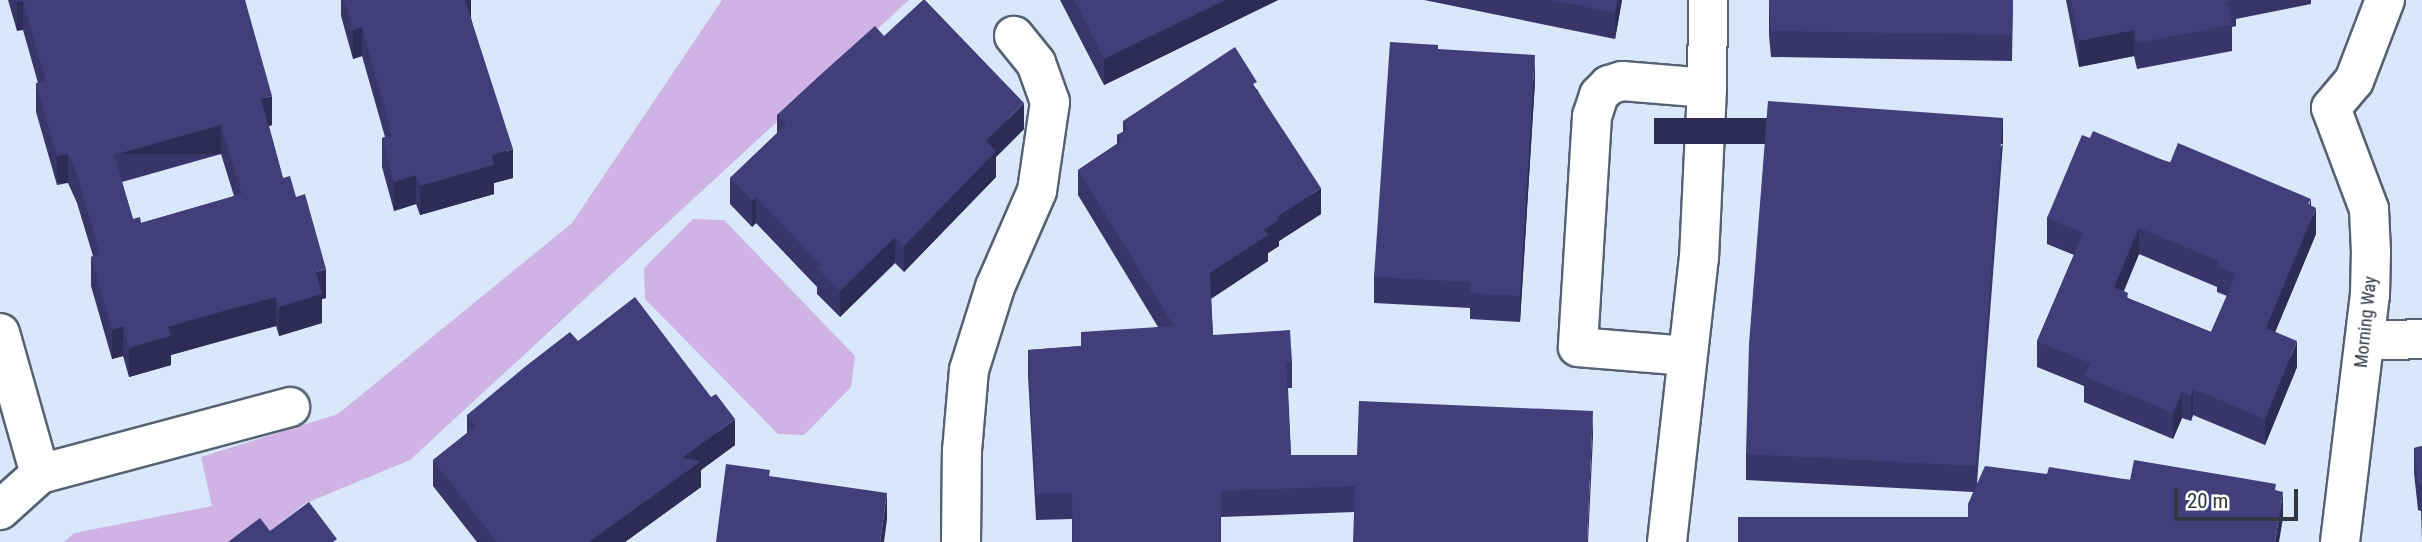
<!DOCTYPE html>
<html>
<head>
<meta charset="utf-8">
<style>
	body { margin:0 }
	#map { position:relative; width:2422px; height:542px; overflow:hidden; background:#d9e7fb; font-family:"Roboto Condensed",sans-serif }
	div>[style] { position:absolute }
	.green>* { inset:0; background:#cfb3e4 }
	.roads { filter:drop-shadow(2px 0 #556272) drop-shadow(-2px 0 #556272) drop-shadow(0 2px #556272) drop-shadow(0 -2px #556272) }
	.minor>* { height:38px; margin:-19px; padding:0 19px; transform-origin:19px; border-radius:19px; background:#fff }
	.wall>* { inset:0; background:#393569 }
	.shaded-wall>* { inset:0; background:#2e2b55; transform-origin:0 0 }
	.building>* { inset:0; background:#423e7a }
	span { translate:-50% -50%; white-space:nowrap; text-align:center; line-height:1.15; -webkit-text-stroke:7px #fff; paint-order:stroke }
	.street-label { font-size:18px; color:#31373f }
	.scale { position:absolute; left:2174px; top:489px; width:124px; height:32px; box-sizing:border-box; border:4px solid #31373f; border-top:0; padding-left:9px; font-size:21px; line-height:24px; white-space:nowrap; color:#31373f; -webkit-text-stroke:5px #fff; paint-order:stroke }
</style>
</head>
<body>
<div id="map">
	<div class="green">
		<div style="clip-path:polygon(722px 0,909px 0,410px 460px,304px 504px,257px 542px,64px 542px,74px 533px,212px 506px,201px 457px,338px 414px,572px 223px)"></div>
		<div style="clip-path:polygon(693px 219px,724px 220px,855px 356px,851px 387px,804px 435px,778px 434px,645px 299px,644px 268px)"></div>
	</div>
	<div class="roads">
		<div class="minor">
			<div style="left:1707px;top:88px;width:88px;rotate:-89.3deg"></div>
			<div style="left:0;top:333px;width:147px;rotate:74.2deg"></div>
			<div style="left:40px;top:474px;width:54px;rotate:138deg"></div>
			<div style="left:2365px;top:341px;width:57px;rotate:-2deg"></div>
			<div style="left:40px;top:474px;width:259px;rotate:-15deg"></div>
			<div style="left:961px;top:542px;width:91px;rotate:-89.4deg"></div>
			<div style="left:962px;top:451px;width:81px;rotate:-85.1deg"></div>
			<div style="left:969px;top:370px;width:87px;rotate:-72.6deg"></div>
			<div style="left:995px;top:287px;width:105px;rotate:-66.4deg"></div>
			<div style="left:1037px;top:191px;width:90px;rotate:-81.7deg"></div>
			<div style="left:1050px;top:102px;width:41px;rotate:-109.7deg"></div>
			<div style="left:1036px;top:63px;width:35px;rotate:-129deg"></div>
			<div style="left:1667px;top:542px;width:286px;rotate:-83.6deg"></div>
			<div style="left:1699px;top:258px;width:170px;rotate:-87.3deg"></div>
			<div style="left:1707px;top:88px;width:85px;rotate:-175.3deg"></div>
			<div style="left:1622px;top:81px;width:14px;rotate:163deg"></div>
			<div style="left:1609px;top:85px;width:14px;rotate:135deg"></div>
			<div style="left:1599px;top:95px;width:22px;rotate:108deg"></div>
			<div style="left:1592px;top:116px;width:231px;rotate:93.5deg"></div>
			<div style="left:1578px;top:347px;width:109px;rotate:4.7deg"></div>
			<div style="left:2340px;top:542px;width:249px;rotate:-83.1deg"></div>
			<div style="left:2370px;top:295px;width:43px;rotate:-88.7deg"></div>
			<div style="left:2371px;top:252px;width:43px;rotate:-92.7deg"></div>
			<div style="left:2369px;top:209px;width:108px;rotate:-110.6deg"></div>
			<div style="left:2331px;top:108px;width:35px;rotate:-50deg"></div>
			<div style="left:2354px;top:81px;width:87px;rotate:-69.1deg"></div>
		</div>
	</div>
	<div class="wall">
		<div style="clip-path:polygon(evenodd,8px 0,245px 0,272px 125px,269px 126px,283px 178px,326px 298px,322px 299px,322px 323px,279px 336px,276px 326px,229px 338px,171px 355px,171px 365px,129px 377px,123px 356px,112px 359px,91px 286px,91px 257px,93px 256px,77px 203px,68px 183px,57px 185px,36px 112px,36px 83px,38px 83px,23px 30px,17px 31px,8px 0,221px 154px,234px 196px,141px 223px,133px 219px,122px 182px,221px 154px)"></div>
		<div style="clip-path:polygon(341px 0,471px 0,471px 18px,513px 178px,494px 183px,494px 194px,420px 215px,416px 204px,394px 211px,382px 167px,382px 138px,385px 137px,362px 56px,353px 59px,341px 16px)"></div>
		<div style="clip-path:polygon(1060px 0,1278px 0,1104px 85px)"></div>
		<div style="clip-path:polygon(1424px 0,1622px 0,1615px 39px)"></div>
		<div style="clip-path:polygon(2013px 0,2012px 61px,1771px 57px,1769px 35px,1769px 9px)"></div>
		<div style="clip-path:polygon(2066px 0,2311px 0,2311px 4px,2236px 19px,2236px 26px,2232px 27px,2232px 51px,2137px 69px,2134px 56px,2079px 67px)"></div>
		<div style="clip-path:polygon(884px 36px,1024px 129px,996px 157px,996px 177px,904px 272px,895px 263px,840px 317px,817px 294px,817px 287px,756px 223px,752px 227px,730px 204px,730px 178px,777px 133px,777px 115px)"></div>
		<div style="clip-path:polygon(1438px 49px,1535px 81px,1520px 322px,1470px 319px,1470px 308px,1374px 303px,1374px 277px)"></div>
		<div style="clip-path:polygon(1257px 89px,1321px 214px,1279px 241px,1279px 246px,1268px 253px,1268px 261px,1211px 299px,1213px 335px,1292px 362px,1292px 388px,1288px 388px,1291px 455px,1357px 455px,1593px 437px,1354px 512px,1221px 517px,1221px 542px,1072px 542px,1072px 519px,1036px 520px,1028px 376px,1028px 350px,1081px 346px,1158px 327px,1078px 195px,1078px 170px,1117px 144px,1117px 135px,1123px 132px,1123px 121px)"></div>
		<div style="clip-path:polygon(evenodd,2090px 138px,2311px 205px,2316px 234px,2275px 332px,2297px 367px,2265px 445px,2193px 415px,2191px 421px,2182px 418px,2173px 439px,2084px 402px,2084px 386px,2037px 367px,2037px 341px,2074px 255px,2047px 244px,2047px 218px,2090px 138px,2139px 254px,2217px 287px,2217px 292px,2227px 296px,2211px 332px,2128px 298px,2124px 291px,2139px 254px)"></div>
		<div style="clip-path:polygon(2003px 144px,1977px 483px,2047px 474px,2276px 490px,2283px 518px,1968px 517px,1973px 492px,1746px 480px,1746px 454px)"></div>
		<div style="clip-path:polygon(578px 341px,735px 445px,701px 470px,701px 487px,625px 542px,477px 542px,433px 486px,433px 460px,467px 433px,467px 415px)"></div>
		<div style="clip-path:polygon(2422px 446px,2422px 542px,2421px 511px,2418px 510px,2414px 473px,2414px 448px)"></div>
	</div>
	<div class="shaded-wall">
		<div style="clip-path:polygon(465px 0,471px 0,471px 27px)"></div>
		<div style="clip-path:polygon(1225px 0,1278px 0,1104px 85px,1104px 59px)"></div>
		<div style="clip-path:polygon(1617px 0,1622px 0,1615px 39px,1615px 13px)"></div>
		<div style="left:23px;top:1px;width:29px;height:6px;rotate:90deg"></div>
		<div style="clip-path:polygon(362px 27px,362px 56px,353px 59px,353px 30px)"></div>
		<div style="clip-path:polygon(2134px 30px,2134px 56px,2079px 67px,2079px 41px)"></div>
		<div style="clip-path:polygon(1535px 55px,1535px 81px,1520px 322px,1520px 296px)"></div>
		<div style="clip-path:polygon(272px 96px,272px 125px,261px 128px,261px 99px)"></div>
		<div style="clip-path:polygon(1024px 103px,1024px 129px,996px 157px,996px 177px,904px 272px,904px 246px,986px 141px)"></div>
		<div style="left:2003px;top:118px;width:26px;height:349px;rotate:90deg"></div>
		<div style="left:221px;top:125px;width:29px;height:111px;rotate:90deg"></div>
		<div style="clip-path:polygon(513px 149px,513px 178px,494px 183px,494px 194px,420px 215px,420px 186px,492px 155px)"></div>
		<div style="left:68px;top:154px;width:29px;height:11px;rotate:90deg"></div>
		<div style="clip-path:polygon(416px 175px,416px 204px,394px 211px,394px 182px)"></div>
		<div style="clip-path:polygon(1321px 188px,1321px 214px,1279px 241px,1279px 246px,1268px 253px,1268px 261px,1210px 299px,1210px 273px,1264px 230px,1277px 217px)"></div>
		<div style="clip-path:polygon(756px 197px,756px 223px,752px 227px,752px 201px)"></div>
		<div style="clip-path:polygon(2311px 199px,2311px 221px,2316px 208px,2316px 234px,2266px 354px,2266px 328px)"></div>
		<div style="clip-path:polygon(2139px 228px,2139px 254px,2114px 313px,2114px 287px)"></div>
		<div style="clip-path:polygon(895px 237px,895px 263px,840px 317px,840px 291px)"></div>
		<div style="clip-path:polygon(326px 269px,326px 298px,322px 299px,322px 323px,279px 336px,279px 307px,316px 272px)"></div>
		<div style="clip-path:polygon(276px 297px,276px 326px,171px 355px,171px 365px,129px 377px,129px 348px,168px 327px)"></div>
		<div style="clip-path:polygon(123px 326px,123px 356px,112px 359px,112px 330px)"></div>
		<div style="clip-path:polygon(2297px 341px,2297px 367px,2265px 445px,2265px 419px)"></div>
		<div style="clip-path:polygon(2193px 389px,2193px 415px,2191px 421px,2191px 396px)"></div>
		<div style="clip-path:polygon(2182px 392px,2182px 418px,2173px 439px,2173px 413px)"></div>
		<div style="clip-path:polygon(1593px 411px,1593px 437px,1588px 542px,1587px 542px)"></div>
		<div style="clip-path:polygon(735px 419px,735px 445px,701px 470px,701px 487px,625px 542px,589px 542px,682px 458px)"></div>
		<div style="clip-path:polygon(2283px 492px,2283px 518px,2279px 542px,2275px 542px)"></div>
		<div style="clip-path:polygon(887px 493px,887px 519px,884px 542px,880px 542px)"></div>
	</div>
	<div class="building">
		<div style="clip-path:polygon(evenodd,16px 0,245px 0,272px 96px,261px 99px,283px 178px,290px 176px,296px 197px,305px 194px,326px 269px,316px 272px,322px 294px,279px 307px,276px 297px,229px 309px,168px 327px,171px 336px,129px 348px,123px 326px,112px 330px,91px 257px,100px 254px,77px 174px,68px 154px,57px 156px,36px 83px,46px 81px,23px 1px,17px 2px,16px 0,221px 125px,242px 194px,141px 223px,140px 217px,133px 219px,114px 155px,221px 125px)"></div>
		<div style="clip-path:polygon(344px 0,465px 0,513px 149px,492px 155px,494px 165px,420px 186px,416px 175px,394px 182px,382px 138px,392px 135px,362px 27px,353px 30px)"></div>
		<div style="clip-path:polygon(923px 0,925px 0,1024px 103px,986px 141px,996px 151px,904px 246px,895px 237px,840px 291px,817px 268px,821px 265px,756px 197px,752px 201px,730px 178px,786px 125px,777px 115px,818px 77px,875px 26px,884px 36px)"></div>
		<div style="clip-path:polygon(1074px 0,1225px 0,1104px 59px)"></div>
		<div style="clip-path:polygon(1552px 0,1617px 0,1615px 13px)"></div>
		<div style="clip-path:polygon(1769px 0,2013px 0,2012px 35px,1771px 31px,1769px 9px)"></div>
		<div style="clip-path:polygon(2071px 0,2235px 0,2227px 2px,2232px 25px,2137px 43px,2134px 30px,2079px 41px)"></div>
		<div style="clip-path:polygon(1390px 42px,1438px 45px,1438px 49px,1535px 55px,1520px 296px,1470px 293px,1471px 282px,1374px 277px)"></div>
		<div style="clip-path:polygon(1235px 47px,1257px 82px,1253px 84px,1321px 188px,1277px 217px,1279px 220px,1264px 230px,1268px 235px,1210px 273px,1213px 335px,1290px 330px,1292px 362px,1286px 362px,1291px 455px,1357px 455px,1359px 401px,1593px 411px,1587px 542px,1353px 542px,1355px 486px,1221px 491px,1220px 542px,1073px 542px,1072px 493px,1036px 494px,1028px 350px,1081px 346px,1081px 332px,1174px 326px,1078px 170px,1121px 141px,1117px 135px,1128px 129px,1123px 121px)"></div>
		<div style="clip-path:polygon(1768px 101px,2003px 118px,1976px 466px,1746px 454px,1749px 344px)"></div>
		<div style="clip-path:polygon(evenodd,2093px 131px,2170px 163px,2178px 143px,2311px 199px,2308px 204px,2316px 208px,2266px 328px,2297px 341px,2265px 419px,2193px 389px,2191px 396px,2182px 392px,2173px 413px,2084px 376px,2090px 363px,2037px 341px,2083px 233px,2047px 218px,2082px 135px,2090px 138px,2093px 131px,2139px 228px,2219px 261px,2217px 266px,2236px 274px,2211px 332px,2127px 298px,2128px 293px,2114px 287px,2139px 228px)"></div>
		<div style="clip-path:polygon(635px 297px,711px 397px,716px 394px,735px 419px,682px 458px,701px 461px,589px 542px,497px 542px,433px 460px,476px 426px,467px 415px,526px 366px,570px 332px,578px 341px)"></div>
		<div style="clip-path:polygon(2422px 446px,2422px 485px,2418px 484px,2414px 448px)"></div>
		<div style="clip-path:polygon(2134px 460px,2276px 484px,2275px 490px,2283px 492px,2275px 542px,1738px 542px,1738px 517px,1968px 517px,1968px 504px,1985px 466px,2047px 474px,2049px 467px,2130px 480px)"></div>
		<div style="clip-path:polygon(726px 464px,770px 470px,769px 476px,887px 493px,880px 542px,716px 542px)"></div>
		<div style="clip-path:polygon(309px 502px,337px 539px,333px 542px,228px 542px,260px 518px,270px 531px)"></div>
	</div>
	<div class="street-label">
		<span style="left:2366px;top:322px;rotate:-84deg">Morning Way</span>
	</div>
	<div class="scale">20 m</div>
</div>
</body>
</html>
